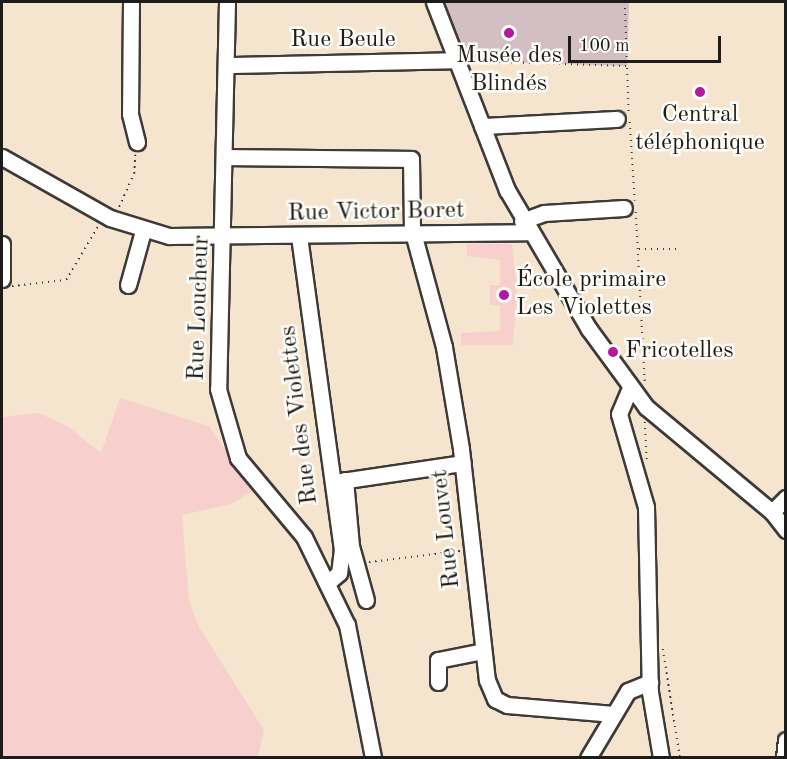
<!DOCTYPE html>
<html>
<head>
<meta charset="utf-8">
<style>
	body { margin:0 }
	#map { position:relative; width:787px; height:759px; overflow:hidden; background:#f6e5ce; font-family:"Old Standard TT",serif }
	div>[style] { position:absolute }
	.built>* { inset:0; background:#f7d0cd }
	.industrial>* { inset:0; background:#d2bec3 }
	.path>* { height:1.5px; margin-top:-0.75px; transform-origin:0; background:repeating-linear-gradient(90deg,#3d3a37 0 1.5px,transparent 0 6px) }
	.roads { filter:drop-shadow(2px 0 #3d3a37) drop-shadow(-2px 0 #3d3a37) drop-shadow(0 2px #3d3a37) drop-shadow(0 -2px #3d3a37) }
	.minor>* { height:15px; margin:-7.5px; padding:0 7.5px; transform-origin:7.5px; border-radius:7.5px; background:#fff }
	.dots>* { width:16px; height:16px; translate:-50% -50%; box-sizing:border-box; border:3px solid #fdfcf7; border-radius:50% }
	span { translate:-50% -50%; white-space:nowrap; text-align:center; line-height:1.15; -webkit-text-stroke:5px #fdfcf7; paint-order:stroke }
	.street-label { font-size:24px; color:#1c1c1c }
	.poi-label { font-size:24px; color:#1c1c1c }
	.left { translate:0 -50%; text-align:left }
	.frame { position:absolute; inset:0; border:3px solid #1c1c1c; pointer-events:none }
	.scale { position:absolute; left:568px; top:36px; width:153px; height:27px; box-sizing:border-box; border:3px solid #1c1c1c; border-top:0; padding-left:8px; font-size:18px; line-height:21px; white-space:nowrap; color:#1c1c1c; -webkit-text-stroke:4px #fdfcf7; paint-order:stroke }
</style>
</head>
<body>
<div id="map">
	<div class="built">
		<div style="clip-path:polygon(467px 244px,512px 244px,517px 290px,513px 345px,461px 345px,461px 333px,500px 331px,500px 305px,490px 305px,490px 285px,500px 285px,500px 260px,467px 256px)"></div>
		<div style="clip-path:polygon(120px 398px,209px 426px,253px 491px,231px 504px,182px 515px,189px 601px,199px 627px,264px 730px,258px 758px,2px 758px,2px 417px,39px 413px,67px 426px,101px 453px)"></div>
	</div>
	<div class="industrial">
		<div style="clip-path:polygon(439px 2px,629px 2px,627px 66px,458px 60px)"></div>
	</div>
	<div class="path">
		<div style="left:625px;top:2px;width:113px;rotate:88deg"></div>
		<div style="left:469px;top:61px;width:157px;rotate:1.8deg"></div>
		<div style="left:630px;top:122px;width:79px;rotate:86.4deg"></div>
		<div style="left:119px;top:207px;width:36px;rotate:-66deg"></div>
		<div style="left:134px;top:174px;width:19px;rotate:-87deg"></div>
		<div style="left:636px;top:212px;width:172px;rotate:87deg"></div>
		<div style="left:639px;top:249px;width:38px"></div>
		<div style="left:12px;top:286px;width:54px;rotate:-6.3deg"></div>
		<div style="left:66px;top:280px;width:63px;rotate:-59.3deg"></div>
		<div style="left:645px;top:422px;width:40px;rotate:87.1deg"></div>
		<div style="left:369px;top:562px;width:92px;rotate:-6.9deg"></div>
		<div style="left:663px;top:649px;width:110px;rotate:81.1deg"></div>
	</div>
	<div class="roads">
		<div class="minor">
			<div style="left:131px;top:2px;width:112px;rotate:90.5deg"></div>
			<div style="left:130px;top:114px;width:29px;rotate:76deg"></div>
			<div style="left:227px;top:2px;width:387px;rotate:91.3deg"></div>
			<div style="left:218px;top:389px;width:72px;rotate:73.8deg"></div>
			<div style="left:238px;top:458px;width:103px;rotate:50.1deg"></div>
			<div style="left:304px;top:537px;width:98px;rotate:64deg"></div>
			<div style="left:347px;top:625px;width:136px;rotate:78.9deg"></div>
			<div style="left:434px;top:2px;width:202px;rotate:68.8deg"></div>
			<div style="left:507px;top:190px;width:161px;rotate:59.5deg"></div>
			<div style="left:589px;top:329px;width:97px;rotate:53.8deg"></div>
			<div style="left:646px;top:407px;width:164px;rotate:39.8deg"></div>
			<div style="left:772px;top:512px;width:23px;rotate:52deg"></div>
			<div style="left:228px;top:65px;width:230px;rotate:-1.2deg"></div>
			<div style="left:482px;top:126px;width:135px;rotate:-3deg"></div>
			<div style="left:2px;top:157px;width:124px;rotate:29.5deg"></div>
			<div style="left:110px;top:218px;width:62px;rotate:17deg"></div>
			<div style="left:169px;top:236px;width:358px;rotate:-0.6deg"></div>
			<div style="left:227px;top:157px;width:184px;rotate:0.6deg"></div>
			<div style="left:411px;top:159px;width:70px;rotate:89.2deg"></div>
			<div style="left:412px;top:229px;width:122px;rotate:74.8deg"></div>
			<div style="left:444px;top:347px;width:103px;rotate:80.5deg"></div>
			<div style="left:461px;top:449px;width:232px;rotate:83.6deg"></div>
			<div style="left:487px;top:680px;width:21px;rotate:67deg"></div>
			<div style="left:495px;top:699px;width:13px;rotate:27deg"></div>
			<div style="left:507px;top:705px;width:107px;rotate:4.8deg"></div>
			<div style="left:522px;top:221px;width:23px;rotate:-20deg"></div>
			<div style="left:544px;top:213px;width:80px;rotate:-3.6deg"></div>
			<div style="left:299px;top:236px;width:316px;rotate:82.2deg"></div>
			<div style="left:342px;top:549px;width:24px;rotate:97deg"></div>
			<div style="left:339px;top:573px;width:16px;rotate:140deg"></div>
			<div style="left:2px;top:244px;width:35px;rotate:90deg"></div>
			<div style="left:128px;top:285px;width:56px;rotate:-74.5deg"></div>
			<div style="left:630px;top:388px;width:28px;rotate:113deg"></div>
			<div style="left:619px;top:414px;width:97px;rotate:73.8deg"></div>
			<div style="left:646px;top:507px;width:185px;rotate:88.8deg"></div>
			<div style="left:650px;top:692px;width:67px;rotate:80.5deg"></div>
			<div style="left:345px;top:480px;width:66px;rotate:84.8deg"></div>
			<div style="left:351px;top:546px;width:56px;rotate:74.5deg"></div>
			<div style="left:334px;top:482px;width:130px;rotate:-8.4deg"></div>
			<div style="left:772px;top:512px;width:20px;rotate:-45deg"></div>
			<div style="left:438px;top:682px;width:22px;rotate:-90deg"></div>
			<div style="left:438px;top:660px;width:46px;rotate:-11.3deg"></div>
			<div style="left:588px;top:758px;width:78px;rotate:-59.2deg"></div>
			<div style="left:628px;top:691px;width:24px;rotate:-22deg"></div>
			<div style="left:784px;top:758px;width:18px;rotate:-84deg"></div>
		</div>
	</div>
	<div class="dots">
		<div style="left:509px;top:33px;background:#b5179e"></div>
		<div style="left:700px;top:92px;background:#b5179e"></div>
		<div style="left:504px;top:295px;background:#b5179e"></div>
		<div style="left:613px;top:352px;background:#b5179e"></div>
	</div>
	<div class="street-label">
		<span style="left:343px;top:41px">Rue Beule</span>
		<span style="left:376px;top:213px;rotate:-1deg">Rue Victor Boret</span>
		<span style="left:200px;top:308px;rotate:-88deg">Rue Loucheur</span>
		<span style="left:300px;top:415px;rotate:-97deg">Rue des Violettes</span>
		<span style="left:447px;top:529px;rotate:-96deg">Rue Louvet</span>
	</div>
	<div class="poi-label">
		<span style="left:509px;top:71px">Musée des<br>Blindés</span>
		<span style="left:700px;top:130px">Central<br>téléphonique</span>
		<span class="left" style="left:516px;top:295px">École primaire<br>Les Violettes</span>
		<span class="left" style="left:625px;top:352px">Fricotelles</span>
	</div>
	<div class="frame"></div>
	<div class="scale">100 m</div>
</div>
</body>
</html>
